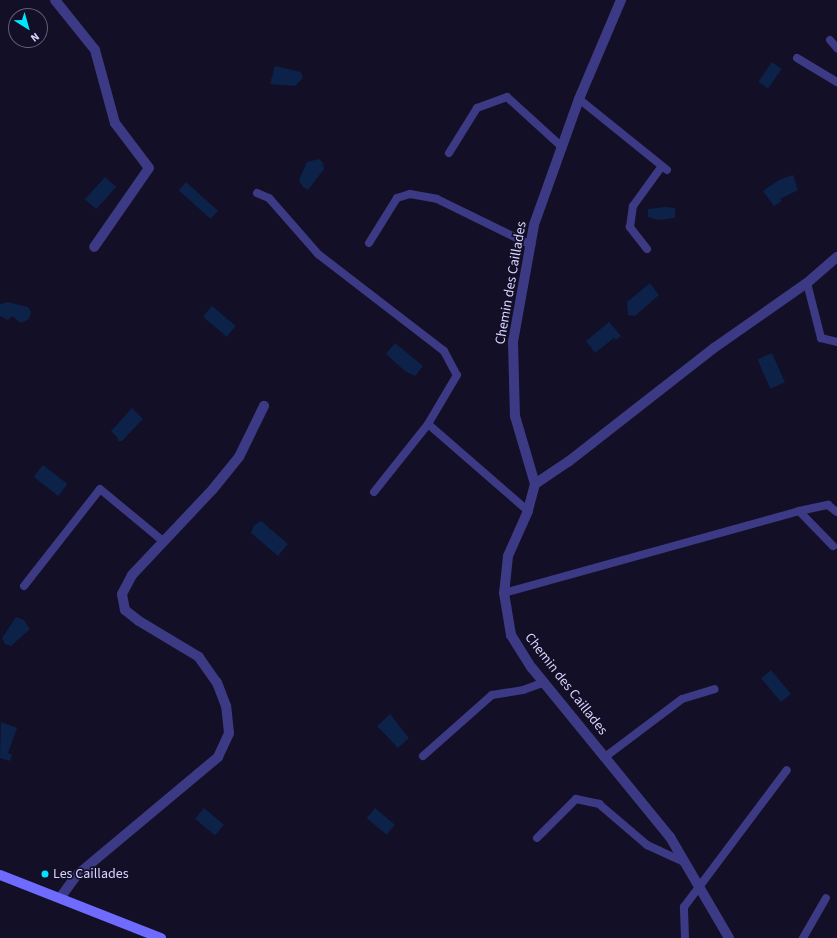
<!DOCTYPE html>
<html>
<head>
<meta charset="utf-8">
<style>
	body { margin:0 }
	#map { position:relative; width:837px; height:938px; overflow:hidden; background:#130f26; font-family:"Source Sans 3",sans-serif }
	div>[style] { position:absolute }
	.water>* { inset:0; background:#0c2248; transform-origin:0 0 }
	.service>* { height:8px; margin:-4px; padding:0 4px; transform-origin:4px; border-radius:4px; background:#3d3a85 }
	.minor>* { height:10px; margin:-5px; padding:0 5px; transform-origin:5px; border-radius:5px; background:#3d3a85 }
	.secondary>* { height:10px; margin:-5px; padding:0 5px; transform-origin:5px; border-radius:5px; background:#6f6bff }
	.dots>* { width:11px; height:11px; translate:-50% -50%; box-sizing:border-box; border:2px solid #130f26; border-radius:50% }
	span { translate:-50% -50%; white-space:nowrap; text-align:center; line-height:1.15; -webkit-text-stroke:3.5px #130f26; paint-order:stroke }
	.street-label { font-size:14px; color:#d9d4ff }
	.poi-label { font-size:14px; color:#d9d4ff }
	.left { translate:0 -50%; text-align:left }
	.north { position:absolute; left:8px; top:8px; width:40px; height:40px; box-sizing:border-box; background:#130f26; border:1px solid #625e7d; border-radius:50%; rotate:143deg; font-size:11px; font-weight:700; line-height:16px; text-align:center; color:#d9d4ff }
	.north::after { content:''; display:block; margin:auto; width:14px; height:18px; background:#00e5ff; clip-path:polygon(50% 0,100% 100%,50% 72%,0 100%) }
</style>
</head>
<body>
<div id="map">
	<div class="water">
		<div style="left:772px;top:62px;width:12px;height:24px;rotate:35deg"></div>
		<div style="clip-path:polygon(275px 66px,301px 72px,303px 78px,295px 86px,270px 84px)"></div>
		<div style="clip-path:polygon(319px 159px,323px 163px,324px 169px,308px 190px,303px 187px,299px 180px,307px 162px)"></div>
		<div style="clip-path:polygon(793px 175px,798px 190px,780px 199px,782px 201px,774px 206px,763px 191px,779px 180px)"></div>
		<div style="left:105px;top:177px;width:15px;height:30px;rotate:42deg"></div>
		<div style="left:186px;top:182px;width:43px;height:11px;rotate:42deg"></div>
		<div style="clip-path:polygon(665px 207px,675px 208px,675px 218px,658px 220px,648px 217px,648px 209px)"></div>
		<div style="clip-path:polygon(650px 283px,659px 295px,635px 316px,628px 315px,627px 302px)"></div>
		<div style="clip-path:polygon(7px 302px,28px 307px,31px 312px,29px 319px,21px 323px,12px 316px,8px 320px,0 316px,0 304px)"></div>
		<div style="left:212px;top:306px;width:31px;height:14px;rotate:40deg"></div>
		<div style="clip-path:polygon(609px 322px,621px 336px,616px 340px,614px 338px,595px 353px,586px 341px)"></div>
		<div style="clip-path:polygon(395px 343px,423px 366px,415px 376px,406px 372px,386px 354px)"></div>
		<div style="left:772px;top:353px;width:32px;height:16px;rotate:66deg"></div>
		<div style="clip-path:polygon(132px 408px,143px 419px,122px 441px,118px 441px,117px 437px,111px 431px)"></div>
		<div style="left:43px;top:465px;width:31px;height:15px;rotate:38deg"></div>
		<div style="clip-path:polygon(261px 521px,288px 544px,278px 556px,251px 533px,254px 525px)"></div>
		<div style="clip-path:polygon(16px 617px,24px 620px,30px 629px,11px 646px,5px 644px,2px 638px)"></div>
		<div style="left:771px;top:670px;width:31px;height:13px;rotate:50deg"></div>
		<div style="clip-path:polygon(390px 714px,409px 738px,398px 748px,377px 726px)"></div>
		<div style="clip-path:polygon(1px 722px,17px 728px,8px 753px,12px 755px,10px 761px,0 758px)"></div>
		<div style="left:204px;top:808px;width:26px;height:14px;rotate:40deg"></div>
		<div style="left:375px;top:808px;width:26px;height:13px;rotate:40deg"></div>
	</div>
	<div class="service">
		<div style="left:830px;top:40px;width:11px;rotate:49deg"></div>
		<div style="left:797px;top:58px;width:47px;rotate:31deg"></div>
		<div style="left:579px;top:99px;width:113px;rotate:38.9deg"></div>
		<div style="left:449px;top:153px;width:53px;rotate:-58.1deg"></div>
		<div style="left:477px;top:108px;width:32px;rotate:-20deg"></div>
		<div style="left:507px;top:97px;width:74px;rotate:42.3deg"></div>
		<div style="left:257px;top:193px;width:13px;rotate:23deg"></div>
		<div style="left:269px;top:198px;width:74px;rotate:48.8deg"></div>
		<div style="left:318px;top:254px;width:159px;rotate:37.6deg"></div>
		<div style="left:444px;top:351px;width:27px;rotate:62deg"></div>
		<div style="left:457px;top:375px;width:57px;rotate:120.6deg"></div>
		<div style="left:369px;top:243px;width:53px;rotate:-58.1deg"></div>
		<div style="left:397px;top:198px;width:14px;rotate:-17deg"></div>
		<div style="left:410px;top:194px;width:27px;rotate:10deg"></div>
		<div style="left:437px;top:199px;width:105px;rotate:26.1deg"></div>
		<div style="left:647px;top:249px;width:28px;rotate:-128deg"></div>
		<div style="left:630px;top:227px;width:21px;rotate:-82deg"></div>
		<div style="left:633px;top:206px;width:49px;rotate:-54.1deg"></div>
		<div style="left:807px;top:283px;width:57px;rotate:75.7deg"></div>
		<div style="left:821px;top:338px;width:16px;rotate:14deg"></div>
		<div style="left:374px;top:492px;width:87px;rotate:-51.5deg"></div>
		<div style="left:428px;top:424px;width:133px;rotate:41deg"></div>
		<div style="left:799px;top:511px;width:49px;rotate:45.8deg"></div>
		<div style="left:24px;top:586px;width:123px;rotate:-51.9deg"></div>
		<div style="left:100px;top:489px;width:83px;rotate:39.6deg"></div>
		<div style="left:504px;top:593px;width:306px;rotate:-15.5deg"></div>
		<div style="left:799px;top:511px;width:30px;rotate:-12deg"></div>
		<div style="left:828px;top:505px;width:11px;rotate:38deg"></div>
		<div style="left:423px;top:756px;width:92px;rotate:-41.5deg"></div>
		<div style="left:492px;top:695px;width:31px;rotate:-9deg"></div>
		<div style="left:523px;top:690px;width:23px;rotate:-20deg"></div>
		<div style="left:605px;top:757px;width:96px;rotate:-37deg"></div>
		<div style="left:682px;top:699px;width:34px;rotate:-17deg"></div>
		<div style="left:537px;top:838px;width:55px;rotate:-45deg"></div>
		<div style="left:576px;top:799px;width:24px;rotate:12deg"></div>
		<div style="left:599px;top:804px;width:63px;rotate:40.5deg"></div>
		<div style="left:647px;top:845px;width:41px;rotate:24.7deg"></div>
		<div style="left:685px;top:938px;width:31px;rotate:-92deg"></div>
		<div style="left:684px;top:907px;width:171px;rotate:-53.1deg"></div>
		<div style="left:803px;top:938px;width:46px;rotate:-60.1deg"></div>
	</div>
	<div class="minor">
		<div style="left:55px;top:0;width:64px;rotate:51.3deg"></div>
		<div style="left:95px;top:50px;width:76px;rotate:74.7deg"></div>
		<div style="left:115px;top:123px;width:56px;rotate:52.9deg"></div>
		<div style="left:149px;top:168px;width:96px;rotate:124.8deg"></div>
		<div style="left:621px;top:0;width:108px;rotate:113deg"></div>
		<div style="left:579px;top:99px;width:134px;rotate:109.7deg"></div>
		<div style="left:534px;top:225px;width:119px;rotate:100.2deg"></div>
		<div style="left:513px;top:342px;width:74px;rotate:88.5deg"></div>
		<div style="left:515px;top:416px;width:71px;rotate:73.6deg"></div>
		<div style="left:535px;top:484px;width:28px;rotate:105deg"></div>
		<div style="left:528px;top:511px;width:49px;rotate:114deg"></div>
		<div style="left:508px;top:556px;width:37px;rotate:96deg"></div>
		<div style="left:504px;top:593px;width:43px;rotate:80.5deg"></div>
		<div style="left:511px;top:635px;width:39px;rotate:58deg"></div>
		<div style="left:532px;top:668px;width:218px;rotate:50.8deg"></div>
		<div style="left:670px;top:837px;width:117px;rotate:59.7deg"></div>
		<div style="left:535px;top:484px;width:40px;rotate:-34deg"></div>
		<div style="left:568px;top:462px;width:185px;rotate:-38deg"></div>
		<div style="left:714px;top:348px;width:113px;rotate:-35deg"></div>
		<div style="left:807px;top:283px;width:40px;rotate:-41deg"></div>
		<div style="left:60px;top:898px;width:29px;rotate:-54deg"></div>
		<div style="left:77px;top:875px;width:184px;rotate:-39.9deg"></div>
		<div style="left:218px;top:757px;width:26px;rotate:-65deg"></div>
		<div style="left:229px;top:733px;width:27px;rotate:-96deg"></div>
		<div style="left:226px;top:706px;width:25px;rotate:-111deg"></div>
		<div style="left:217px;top:683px;width:32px;rotate:-125deg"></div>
		<div style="left:199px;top:657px;width:70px;rotate:-149deg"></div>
		<div style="left:139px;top:621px;width:18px;rotate:-142deg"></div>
		<div style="left:125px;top:610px;width:16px;rotate:-101deg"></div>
		<div style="left:122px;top:594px;width:21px;rotate:-62deg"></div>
		<div style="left:132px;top:575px;width:118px;rotate:-46.7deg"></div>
		<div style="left:213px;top:489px;width:41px;rotate:-50.9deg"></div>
		<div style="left:239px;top:457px;width:57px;rotate:-63.9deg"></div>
	</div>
	<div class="secondary">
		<div style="left:0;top:875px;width:173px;rotate:21.4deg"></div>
	</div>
	<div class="dots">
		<div style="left:45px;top:874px;background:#00e5ff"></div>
	</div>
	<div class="street-label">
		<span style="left:511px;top:283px;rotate:-80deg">Chemin des Caillades</span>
		<span style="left:566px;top:684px;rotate:52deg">Chemin des Caillades</span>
	</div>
	<div class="poi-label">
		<span class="left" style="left:53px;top:874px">Les Caillades</span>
	</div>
	<div class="north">N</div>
</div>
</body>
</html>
